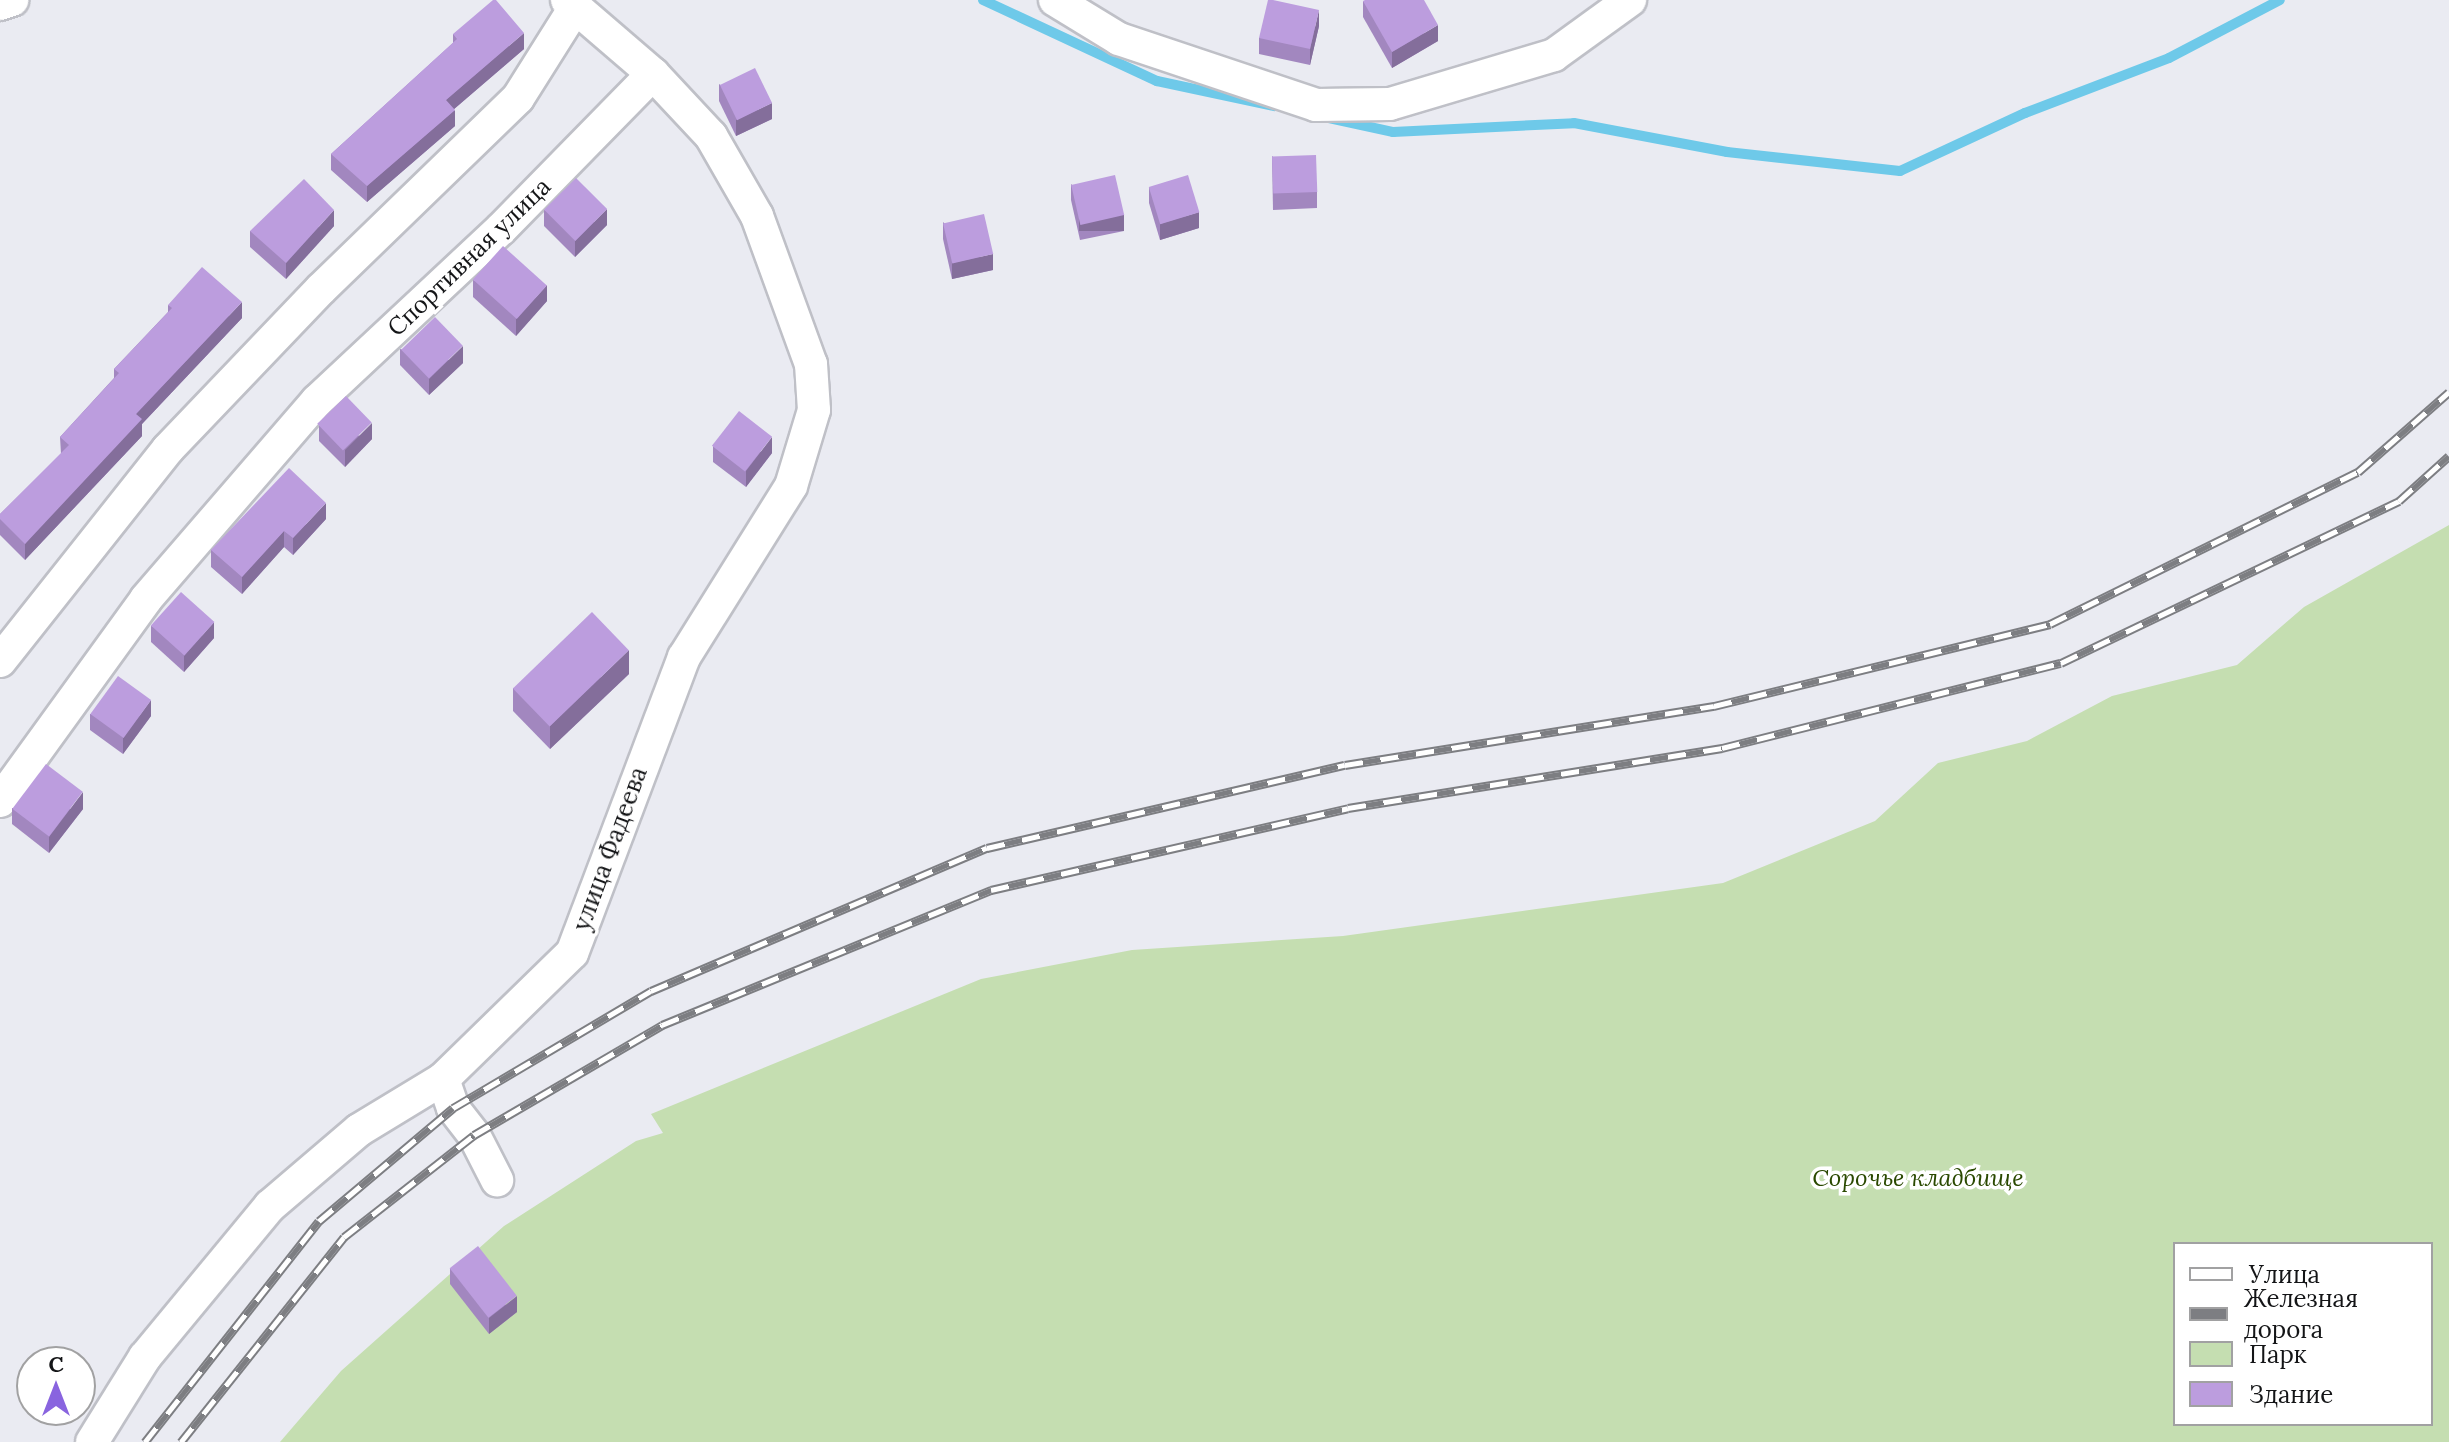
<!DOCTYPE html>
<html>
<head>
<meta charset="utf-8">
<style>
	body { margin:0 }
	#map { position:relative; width:2449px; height:1442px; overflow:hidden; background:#eaebf2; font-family:Lora,serif }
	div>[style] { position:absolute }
	.green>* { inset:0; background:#c5deb1 }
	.stream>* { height:10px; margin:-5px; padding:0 5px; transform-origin:5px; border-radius:5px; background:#6ec9e9 }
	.roads { filter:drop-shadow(2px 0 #bfc0c7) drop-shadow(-2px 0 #bfc0c7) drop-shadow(0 2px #bfc0c7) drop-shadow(0 -2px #bfc0c7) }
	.minor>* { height:32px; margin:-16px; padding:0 16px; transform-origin:16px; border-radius:16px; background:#fff }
	.rail>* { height:9px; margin-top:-4.5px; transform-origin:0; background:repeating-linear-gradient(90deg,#fff 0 18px,#7d7e82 0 36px); box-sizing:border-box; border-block:2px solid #7d7e82 }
	.wall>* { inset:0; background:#a287bf }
	.shaded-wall>* { inset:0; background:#846e9b; transform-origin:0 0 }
	.building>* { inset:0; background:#bc9dde; transform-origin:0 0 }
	span { translate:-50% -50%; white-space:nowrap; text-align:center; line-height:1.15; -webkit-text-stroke:7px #fff; paint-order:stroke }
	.street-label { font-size:24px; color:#141517 }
	.park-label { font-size:24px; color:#2a4900; font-style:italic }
	.legend { position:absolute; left:2173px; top:1242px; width:260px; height:184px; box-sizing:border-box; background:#fff; border:2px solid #a1a1a2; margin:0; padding:10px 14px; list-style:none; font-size:24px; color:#141517 }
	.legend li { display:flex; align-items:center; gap:16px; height:40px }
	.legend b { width:40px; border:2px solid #a1a1a2 }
	.north { position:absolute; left:16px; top:1346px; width:80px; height:80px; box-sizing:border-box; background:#fff; border:2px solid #a1a1a2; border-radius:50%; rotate:0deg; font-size:22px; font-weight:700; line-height:32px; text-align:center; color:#141517 }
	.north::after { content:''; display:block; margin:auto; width:28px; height:36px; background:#8964df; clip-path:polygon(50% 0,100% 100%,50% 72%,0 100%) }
</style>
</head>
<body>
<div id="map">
	<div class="green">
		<div style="clip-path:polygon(evenodd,2449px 525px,2449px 1442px,280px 1442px,341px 1371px,504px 1226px,636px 1141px,663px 1133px,651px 1114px,981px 979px,1132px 950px,1343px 936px,1723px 883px,1875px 821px,1938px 763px,2027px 741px,2112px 696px,2237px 665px,2304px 607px,2449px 525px,2175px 1244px,2431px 1244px,2431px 1424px,2175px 1424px,2175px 1244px)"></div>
	</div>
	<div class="stream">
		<div style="left:983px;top:0;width:192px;rotate:25deg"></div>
		<div style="left:1157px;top:81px;width:120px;rotate:12.1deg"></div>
		<div style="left:1329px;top:118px;width:66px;rotate:12.3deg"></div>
		<div style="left:1393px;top:132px;width:181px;rotate:-2.8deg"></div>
		<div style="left:1574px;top:123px;width:156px;rotate:10.7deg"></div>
		<div style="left:1727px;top:152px;width:174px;rotate:6.3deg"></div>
		<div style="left:1900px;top:171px;width:138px;rotate:-24.9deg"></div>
		<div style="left:2025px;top:113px;width:154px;rotate:-20.9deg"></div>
		<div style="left:2169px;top:58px;width:125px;rotate:-27.6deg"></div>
	</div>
	<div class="roads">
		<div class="minor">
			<div style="left:567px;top:0;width:113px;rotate:40.7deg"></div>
			<div style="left:1055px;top:0;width:75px;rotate:31.4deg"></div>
			<div style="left:1119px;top:39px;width:208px;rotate:18.5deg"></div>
			<div style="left:1316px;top:105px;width:74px;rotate:-0.8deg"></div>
			<div style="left:1390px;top:104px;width:171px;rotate:-16.6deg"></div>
			<div style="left:1554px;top:55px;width:94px;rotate:-35.9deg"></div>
			<div style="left:0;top:4px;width:13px;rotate:-18deg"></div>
			<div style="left:0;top:661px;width:270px;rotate:-51.6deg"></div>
			<div style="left:168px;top:449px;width:221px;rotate:-46.3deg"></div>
			<div style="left:321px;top:289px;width:274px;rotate:-44.1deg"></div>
			<div style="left:518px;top:98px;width:105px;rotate:-57.8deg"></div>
			<div style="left:0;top:801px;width:249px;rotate:-54.1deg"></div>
			<div style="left:146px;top:599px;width:262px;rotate:-49.2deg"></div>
			<div style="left:317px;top:401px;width:252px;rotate:-43.1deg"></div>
			<div style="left:501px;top:229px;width:217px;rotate:-45.6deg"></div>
			<div style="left:653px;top:74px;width:85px;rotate:46.9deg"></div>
			<div style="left:711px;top:136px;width:92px;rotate:60.1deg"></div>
			<div style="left:757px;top:216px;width:158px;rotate:70deg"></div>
			<div style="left:811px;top:364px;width:46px;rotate:86.3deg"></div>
			<div style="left:814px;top:410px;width:79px;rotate:106.8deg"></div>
			<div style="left:791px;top:486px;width:202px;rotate:122deg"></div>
			<div style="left:684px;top:657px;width:316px;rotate:110.7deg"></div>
			<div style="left:572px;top:953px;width:180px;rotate:135.7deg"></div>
			<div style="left:443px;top:1079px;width:31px;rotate:71deg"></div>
			<div style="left:453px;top:1108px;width:34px;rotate:52deg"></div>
			<div style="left:474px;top:1135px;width:51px;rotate:62.9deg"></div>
			<div style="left:92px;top:1442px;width:100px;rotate:-58.1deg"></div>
			<div style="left:145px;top:1357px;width:196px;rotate:-50.4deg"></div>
			<div style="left:270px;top:1206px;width:117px;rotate:-40.5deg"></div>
			<div style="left:359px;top:1130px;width:98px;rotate:-31.3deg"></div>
		</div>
	</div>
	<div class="rail">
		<div style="left:145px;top:1442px;width:281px;rotate:-51.8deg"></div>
		<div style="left:319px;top:1221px;width:175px;rotate:-40.1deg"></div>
		<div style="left:453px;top:1108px;width:230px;rotate:-30.6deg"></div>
		<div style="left:651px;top:991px;width:365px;rotate:-23.1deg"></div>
		<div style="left:987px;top:848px;width:367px;rotate:-13.1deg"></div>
		<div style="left:1345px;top:765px;width:374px;rotate:-9.1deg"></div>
		<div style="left:1714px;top:706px;width:346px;rotate:-13.7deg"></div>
		<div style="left:2050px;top:624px;width:343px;rotate:-26.3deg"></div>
		<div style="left:2358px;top:472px;width:121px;rotate:-41.3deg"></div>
		<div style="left:181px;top:1442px;width:262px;rotate:-51.5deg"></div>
		<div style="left:344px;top:1237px;width:165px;rotate:-38.1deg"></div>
		<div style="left:474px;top:1135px;width:218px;rotate:-30.3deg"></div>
		<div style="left:662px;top:1025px;width:356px;rotate:-22.3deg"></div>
		<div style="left:991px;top:890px;width:366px;rotate:-12.9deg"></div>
		<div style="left:1348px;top:808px;width:379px;rotate:-9.1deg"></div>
		<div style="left:1722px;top:748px;width:349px;rotate:-14.1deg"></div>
		<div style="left:2061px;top:663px;width:375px;rotate:-25.6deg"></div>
		<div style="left:2399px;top:501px;width:67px;rotate:-42deg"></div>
	</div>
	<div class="wall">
		<div style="clip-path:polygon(1363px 1px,1438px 41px,1392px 68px,1363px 17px)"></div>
		<div style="clip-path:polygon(1319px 26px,1310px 65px,1259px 54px,1259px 38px)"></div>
		<div style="clip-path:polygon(453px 34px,524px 49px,454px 109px,455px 126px,367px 202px,331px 170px,331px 154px,453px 43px)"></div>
		<div style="clip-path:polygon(719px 84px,772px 119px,736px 136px,719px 101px)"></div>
		<div style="clip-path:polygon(1272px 156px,1317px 192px,1317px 208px,1273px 210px)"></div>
		<div style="clip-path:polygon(1071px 184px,1124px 231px,1080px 240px,1071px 200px)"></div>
		<div style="clip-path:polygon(1149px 187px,1199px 228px,1160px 240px,1149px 203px)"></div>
		<div style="clip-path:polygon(544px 210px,607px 225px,575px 257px,544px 226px)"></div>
		<div style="clip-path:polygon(943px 222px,993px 270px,952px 279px,943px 239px)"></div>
		<div style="clip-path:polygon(334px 226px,286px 279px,250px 247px,250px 231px)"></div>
		<div style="clip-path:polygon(473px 280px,547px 301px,516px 336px,473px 297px)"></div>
		<div style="clip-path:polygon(168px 305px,242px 318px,142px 424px,142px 436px,25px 560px,0 535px,0 514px,61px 454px,60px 437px,114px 378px,114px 369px,168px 312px)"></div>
		<div style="clip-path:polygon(400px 349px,463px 363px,429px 395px,400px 365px)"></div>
		<div style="clip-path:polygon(319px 425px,372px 439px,345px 467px,319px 441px)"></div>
		<div style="clip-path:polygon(713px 446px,772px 453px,746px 487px,713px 462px)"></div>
		<div style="clip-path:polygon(326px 519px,293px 555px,284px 547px,242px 594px,211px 567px,211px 550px)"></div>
		<div style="clip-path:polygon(151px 626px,214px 638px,184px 672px,151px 642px)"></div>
		<div style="clip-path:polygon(629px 674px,550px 749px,513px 711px,513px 688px)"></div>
		<div style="clip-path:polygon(90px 714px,151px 716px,123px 754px,90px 730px)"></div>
		<div style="clip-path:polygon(12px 808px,83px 809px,49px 853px,12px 824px)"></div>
		<div style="clip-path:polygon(450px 1268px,517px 1312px,489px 1334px,450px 1284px)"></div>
	</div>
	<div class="shaded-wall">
		<div style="clip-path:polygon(1319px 10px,1319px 26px,1310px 65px,1310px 49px)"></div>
		<div style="clip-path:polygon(1438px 25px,1438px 41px,1392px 68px,1392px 52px)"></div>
		<div style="clip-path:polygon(524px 33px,524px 49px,446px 116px,446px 100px)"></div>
		<div style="clip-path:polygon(772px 103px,772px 119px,736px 136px,736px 120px)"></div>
		<div style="clip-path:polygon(455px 110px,455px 126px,367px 202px,367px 186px)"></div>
		<div style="clip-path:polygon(607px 209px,607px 225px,575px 257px,575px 241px)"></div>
		<div style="clip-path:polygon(334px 210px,334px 226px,286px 279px,286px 263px)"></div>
		<div style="clip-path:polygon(1199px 212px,1199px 228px,1160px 240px,1160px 224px)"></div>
		<div style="left:1124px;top:215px;width:16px;height:45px;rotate:90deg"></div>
		<div style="clip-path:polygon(993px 254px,993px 270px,952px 279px,952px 263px)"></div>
		<div style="clip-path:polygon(547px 285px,547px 301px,516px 336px,516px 319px)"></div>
		<div style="clip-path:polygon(242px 302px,242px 318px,142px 424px,142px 436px,25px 560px,25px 544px,136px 414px)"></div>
		<div style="clip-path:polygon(463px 346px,463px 363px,429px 395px,429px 379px)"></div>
		<div style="clip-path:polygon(372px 423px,372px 439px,345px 467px,345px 450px)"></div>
		<div style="clip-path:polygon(772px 437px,772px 453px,746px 487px,746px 471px)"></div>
		<div style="clip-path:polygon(326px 503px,326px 519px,293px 555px,293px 538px)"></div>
		<div style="clip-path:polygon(284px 531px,284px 547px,242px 594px,242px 577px)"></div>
		<div style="clip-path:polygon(214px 622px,214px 638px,184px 672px,184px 656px)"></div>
		<div style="clip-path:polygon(629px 650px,629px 674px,550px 749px,550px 726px)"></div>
		<div style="clip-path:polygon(151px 700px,151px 716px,123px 754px,123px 738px)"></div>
		<div style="clip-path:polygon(83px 792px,83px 809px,49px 853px,49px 837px)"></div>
		<div style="clip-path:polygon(517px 1296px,517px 1312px,489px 1334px,489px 1318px)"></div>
	</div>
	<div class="building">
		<div style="clip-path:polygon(493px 0,496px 0,524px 33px,446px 100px,455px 110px,367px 186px,331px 154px,457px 39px,453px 34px)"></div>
		<div style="clip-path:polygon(1268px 0,1273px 0,1319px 10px,1310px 49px,1259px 38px)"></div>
		<div style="clip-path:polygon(1365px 0,1424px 0,1438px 25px,1392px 52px,1363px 1px)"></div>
		<div style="left:755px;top:68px;width:39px;height:39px;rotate:64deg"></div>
		<div style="left:1316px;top:155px;width:37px;height:44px;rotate:88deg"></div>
		<div style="left:1115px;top:175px;width:41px;height:45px;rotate:77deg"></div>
		<div style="left:1188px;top:175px;width:39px;height:41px;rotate:73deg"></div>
		<div style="left:576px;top:178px;width:44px;height:45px;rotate:45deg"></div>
		<div style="clip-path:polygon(304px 179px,334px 210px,286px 263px,250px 231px)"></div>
		<div style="left:984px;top:214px;width:41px;height:42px;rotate:77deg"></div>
		<div style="left:503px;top:246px;width:59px;height:45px;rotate:42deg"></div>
		<div style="clip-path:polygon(202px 267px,242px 302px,136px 414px,142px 419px,25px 544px,0 519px,0 514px,69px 445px,60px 437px,119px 373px,114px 369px,172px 308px,168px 305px)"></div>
		<div style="left:435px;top:317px;width:40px;height:47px;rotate:46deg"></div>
		<div style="left:346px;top:396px;width:37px;height:40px;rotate:46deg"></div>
		<div style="left:739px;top:411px;width:42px;height:44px;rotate:38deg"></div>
		<div style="clip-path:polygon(289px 468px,326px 503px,293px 538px,284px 531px,242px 577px,211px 550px)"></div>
		<div style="left:181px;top:592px;width:45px;height:45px;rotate:42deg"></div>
		<div style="left:592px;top:612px;width:53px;height:110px;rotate:46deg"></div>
		<div style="left:118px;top:676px;width:41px;height:47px;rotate:36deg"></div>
		<div style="left:46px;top:764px;width:46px;height:56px;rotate:37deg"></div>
		<div style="left:478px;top:1246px;width:63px;height:36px;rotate:52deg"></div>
	</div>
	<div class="street-label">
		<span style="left:469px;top:257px;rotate:-44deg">Спортивная улица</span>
		<span style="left:610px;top:849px;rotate:-70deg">улица Фадеева</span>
	</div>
	<div class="park-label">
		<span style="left:1918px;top:1178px">Сорочье кладбище</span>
	</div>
	<ul class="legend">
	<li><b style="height:10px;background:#fff"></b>Улица</li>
	<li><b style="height:10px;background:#7d7e82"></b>Железная дорога</li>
	<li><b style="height:22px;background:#c5deb1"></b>Парк</li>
	<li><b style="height:22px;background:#bc9dde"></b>Здание</li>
	</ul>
	<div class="north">С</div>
</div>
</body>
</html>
